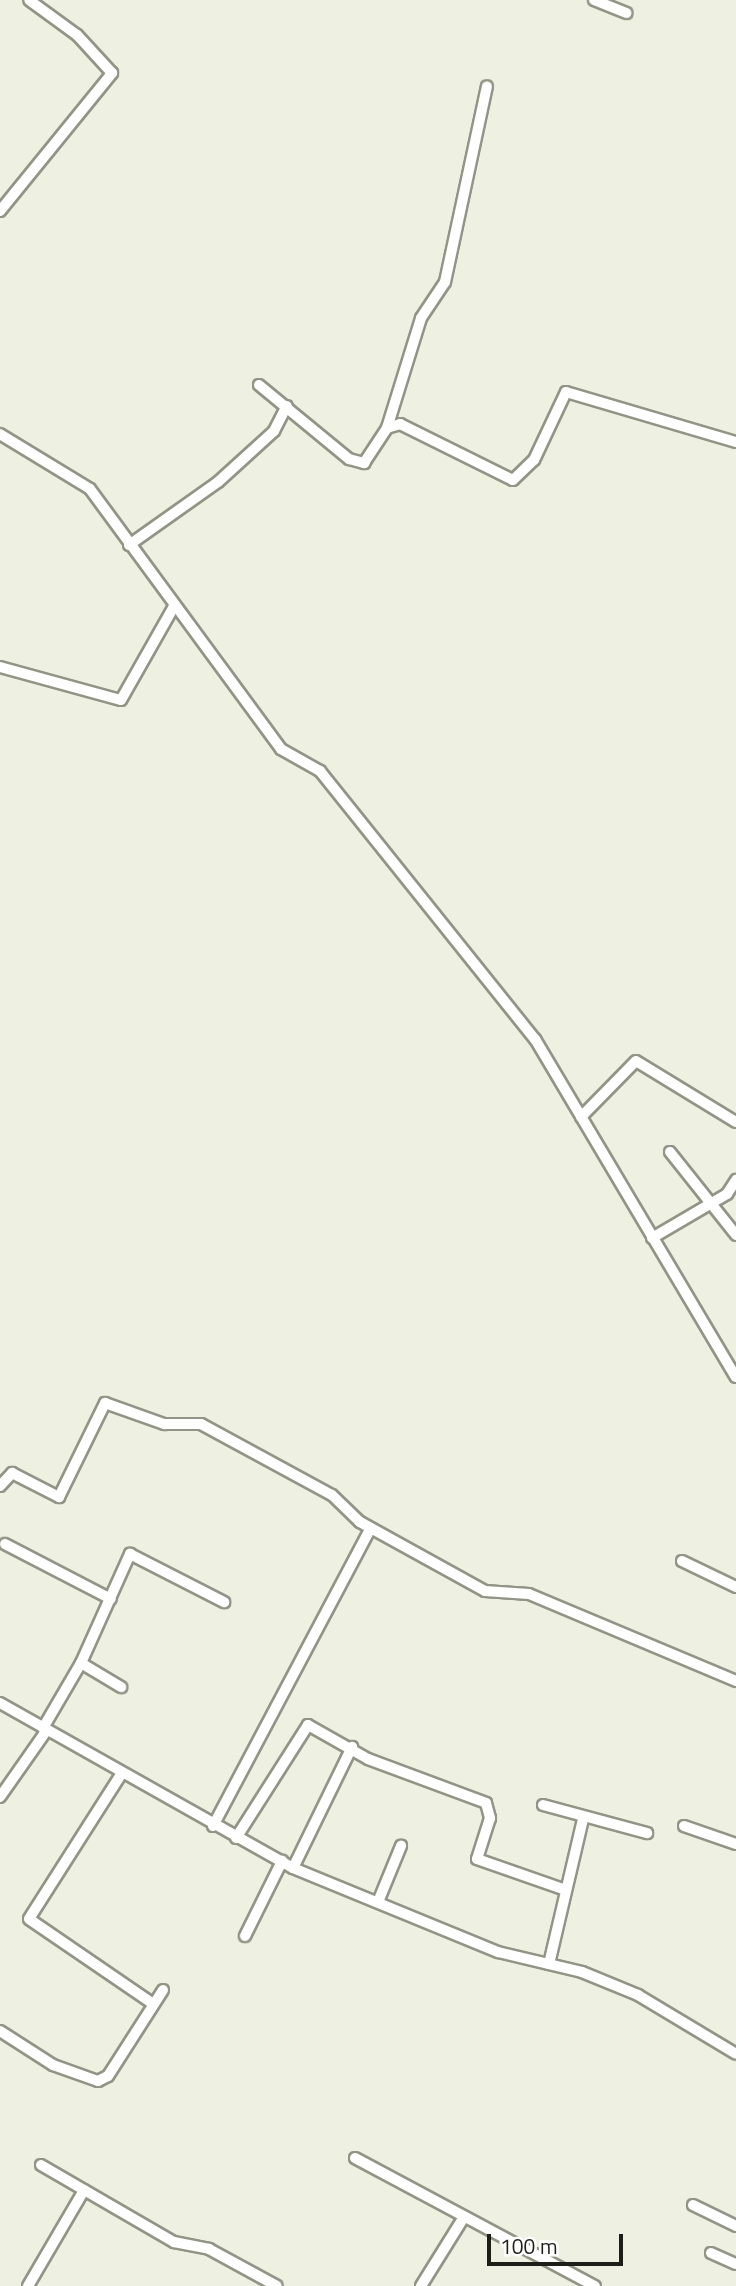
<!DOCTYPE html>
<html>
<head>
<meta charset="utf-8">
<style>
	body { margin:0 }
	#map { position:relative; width:736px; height:2286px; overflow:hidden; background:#eef1e1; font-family:"Titillium Web",sans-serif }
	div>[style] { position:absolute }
	.roads { filter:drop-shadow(2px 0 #929586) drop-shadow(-2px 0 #929586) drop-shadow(0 2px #929586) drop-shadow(0 -2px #929586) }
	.minor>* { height:10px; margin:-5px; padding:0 5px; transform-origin:5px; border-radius:5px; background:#fff }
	span { translate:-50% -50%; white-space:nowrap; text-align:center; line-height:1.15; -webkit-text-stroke:6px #fff; paint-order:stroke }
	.scale { position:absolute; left:487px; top:2234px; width:136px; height:32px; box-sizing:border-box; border:4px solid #1d1e18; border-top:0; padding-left:9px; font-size:21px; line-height:24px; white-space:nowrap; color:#1d1e18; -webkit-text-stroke:5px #fff; paint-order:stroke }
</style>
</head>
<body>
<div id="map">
	<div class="roads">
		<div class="minor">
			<div style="left:594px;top:0;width:35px;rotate:22deg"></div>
			<div style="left:0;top:211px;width:178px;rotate:-50.9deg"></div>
			<div style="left:112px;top:73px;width:52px;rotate:-132.6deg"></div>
			<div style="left:77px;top:35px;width:59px;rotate:-143.9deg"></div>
			<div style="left:259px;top:385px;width:117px;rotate:39.4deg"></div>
			<div style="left:349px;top:459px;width:16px;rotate:15deg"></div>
			<div style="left:364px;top:463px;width:42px;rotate:-56.7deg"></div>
			<div style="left:387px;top:428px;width:14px;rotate:-17deg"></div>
			<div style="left:400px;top:424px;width:126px;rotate:26.4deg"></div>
			<div style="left:513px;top:480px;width:29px;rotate:-44deg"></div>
			<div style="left:534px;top:460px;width:75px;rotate:-64.8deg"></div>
			<div style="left:566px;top:392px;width:177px;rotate:16.4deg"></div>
			<div style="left:387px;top:428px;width:115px;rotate:-72.8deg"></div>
			<div style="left:421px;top:318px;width:43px;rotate:-56.3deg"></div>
			<div style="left:445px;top:282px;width:200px;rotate:-77.9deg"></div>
			<div style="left:0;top:434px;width:105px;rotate:31.4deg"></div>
			<div style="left:90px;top:489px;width:323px;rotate:53.7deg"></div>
			<div style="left:281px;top:749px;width:45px;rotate:29.4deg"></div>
			<div style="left:320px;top:771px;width:344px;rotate:51.3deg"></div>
			<div style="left:535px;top:1039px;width:393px;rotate:59.3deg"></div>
			<div style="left:129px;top:545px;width:109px;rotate:-35.3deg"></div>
			<div style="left:218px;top:482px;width:76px;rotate:-42.3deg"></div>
			<div style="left:274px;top:431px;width:28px;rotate:-63deg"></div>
			<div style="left:0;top:667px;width:125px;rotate:15.3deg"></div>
			<div style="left:121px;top:700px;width:106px;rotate:-60.5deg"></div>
			<div style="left:581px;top:1117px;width:78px;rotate:-45.5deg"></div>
			<div style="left:636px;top:1061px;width:117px;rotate:31.4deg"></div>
			<div style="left:670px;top:1152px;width:106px;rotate:51.5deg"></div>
			<div style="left:652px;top:1238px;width:87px;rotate:-30.4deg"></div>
			<div style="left:727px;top:1194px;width:17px;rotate:-57deg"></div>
			<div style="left:0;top:1486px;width:18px;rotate:-47deg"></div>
			<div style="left:12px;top:1473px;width:53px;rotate:27.1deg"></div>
			<div style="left:59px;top:1497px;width:105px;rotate:-63.9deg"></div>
			<div style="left:105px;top:1403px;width:63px;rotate:19.6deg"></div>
			<div style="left:164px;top:1424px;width:37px"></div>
			<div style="left:201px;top:1424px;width:149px;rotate:28.5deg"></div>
			<div style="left:332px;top:1495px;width:39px;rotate:44deg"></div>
			<div style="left:360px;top:1522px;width:143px;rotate:28.9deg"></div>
			<div style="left:485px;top:1591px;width:44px;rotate:3.9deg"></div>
			<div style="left:529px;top:1594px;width:225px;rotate:22.8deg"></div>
			<div style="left:5px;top:1544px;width:119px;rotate:27.4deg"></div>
			<div style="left:682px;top:1561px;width:60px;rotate:25.7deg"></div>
			<div style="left:81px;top:1663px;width:47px;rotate:31deg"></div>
			<div style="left:0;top:1703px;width:336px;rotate:29.4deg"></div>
			<div style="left:293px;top:1868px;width:222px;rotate:22.3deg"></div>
			<div style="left:498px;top:1952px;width:86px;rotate:13.4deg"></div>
			<div style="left:582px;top:1972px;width:61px;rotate:22.3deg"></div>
			<div style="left:638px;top:1995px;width:114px;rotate:31deg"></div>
			<div style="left:43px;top:1728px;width:75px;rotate:-59.7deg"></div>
			<div style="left:81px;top:1663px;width:120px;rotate:-65.8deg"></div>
			<div style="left:130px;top:1554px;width:106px;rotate:27.1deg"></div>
			<div style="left:120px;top:1776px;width:169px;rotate:122.5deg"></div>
			<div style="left:29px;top:1919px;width:150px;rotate:34.4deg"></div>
			<div style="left:0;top:1797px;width:82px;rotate:-55deg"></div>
			<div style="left:543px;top:1805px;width:108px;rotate:15.1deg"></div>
			<div style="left:213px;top:1826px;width:337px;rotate:-62.1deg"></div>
			<div style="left:684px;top:1826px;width:55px;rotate:19.1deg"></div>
			<div style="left:236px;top:1838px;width:134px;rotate:-57.5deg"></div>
			<div style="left:308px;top:1725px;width:69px;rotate:29.5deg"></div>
			<div style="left:368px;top:1759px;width:126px;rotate:20.4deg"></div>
			<div style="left:486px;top:1803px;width:16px;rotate:75deg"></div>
			<div style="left:490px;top:1818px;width:43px;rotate:107.6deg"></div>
			<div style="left:477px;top:1859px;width:94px;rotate:19.2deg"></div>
			<div style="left:293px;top:1868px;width:135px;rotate:-64deg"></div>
			<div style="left:378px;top:1902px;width:61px;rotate:-67.7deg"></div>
			<div style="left:245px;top:1936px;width:84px;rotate:-63.7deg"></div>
			<div style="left:549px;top:1964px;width:149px;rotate:-76.8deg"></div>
			<div style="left:0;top:2031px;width:63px;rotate:32.7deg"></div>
			<div style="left:53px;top:2065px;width:48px;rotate:19.6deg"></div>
			<div style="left:98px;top:2081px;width:11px;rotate:-27deg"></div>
			<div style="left:108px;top:2076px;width:102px;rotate:-57.4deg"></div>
			<div style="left:355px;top:2158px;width:272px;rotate:28.1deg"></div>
			<div style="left:41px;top:2165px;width:154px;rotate:30.1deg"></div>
			<div style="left:174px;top:2242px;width:36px;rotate:11deg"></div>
			<div style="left:209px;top:2249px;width:77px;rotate:28.6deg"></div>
			<div style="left:693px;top:2205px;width:48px;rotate:26deg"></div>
			<div style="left:711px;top:2253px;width:27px;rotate:24deg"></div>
			<div style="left:28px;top:2286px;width:111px;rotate:-59.7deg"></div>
			<div style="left:421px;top:2286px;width:81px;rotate:-58.1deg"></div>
		</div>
	</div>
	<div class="scale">100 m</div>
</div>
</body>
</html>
